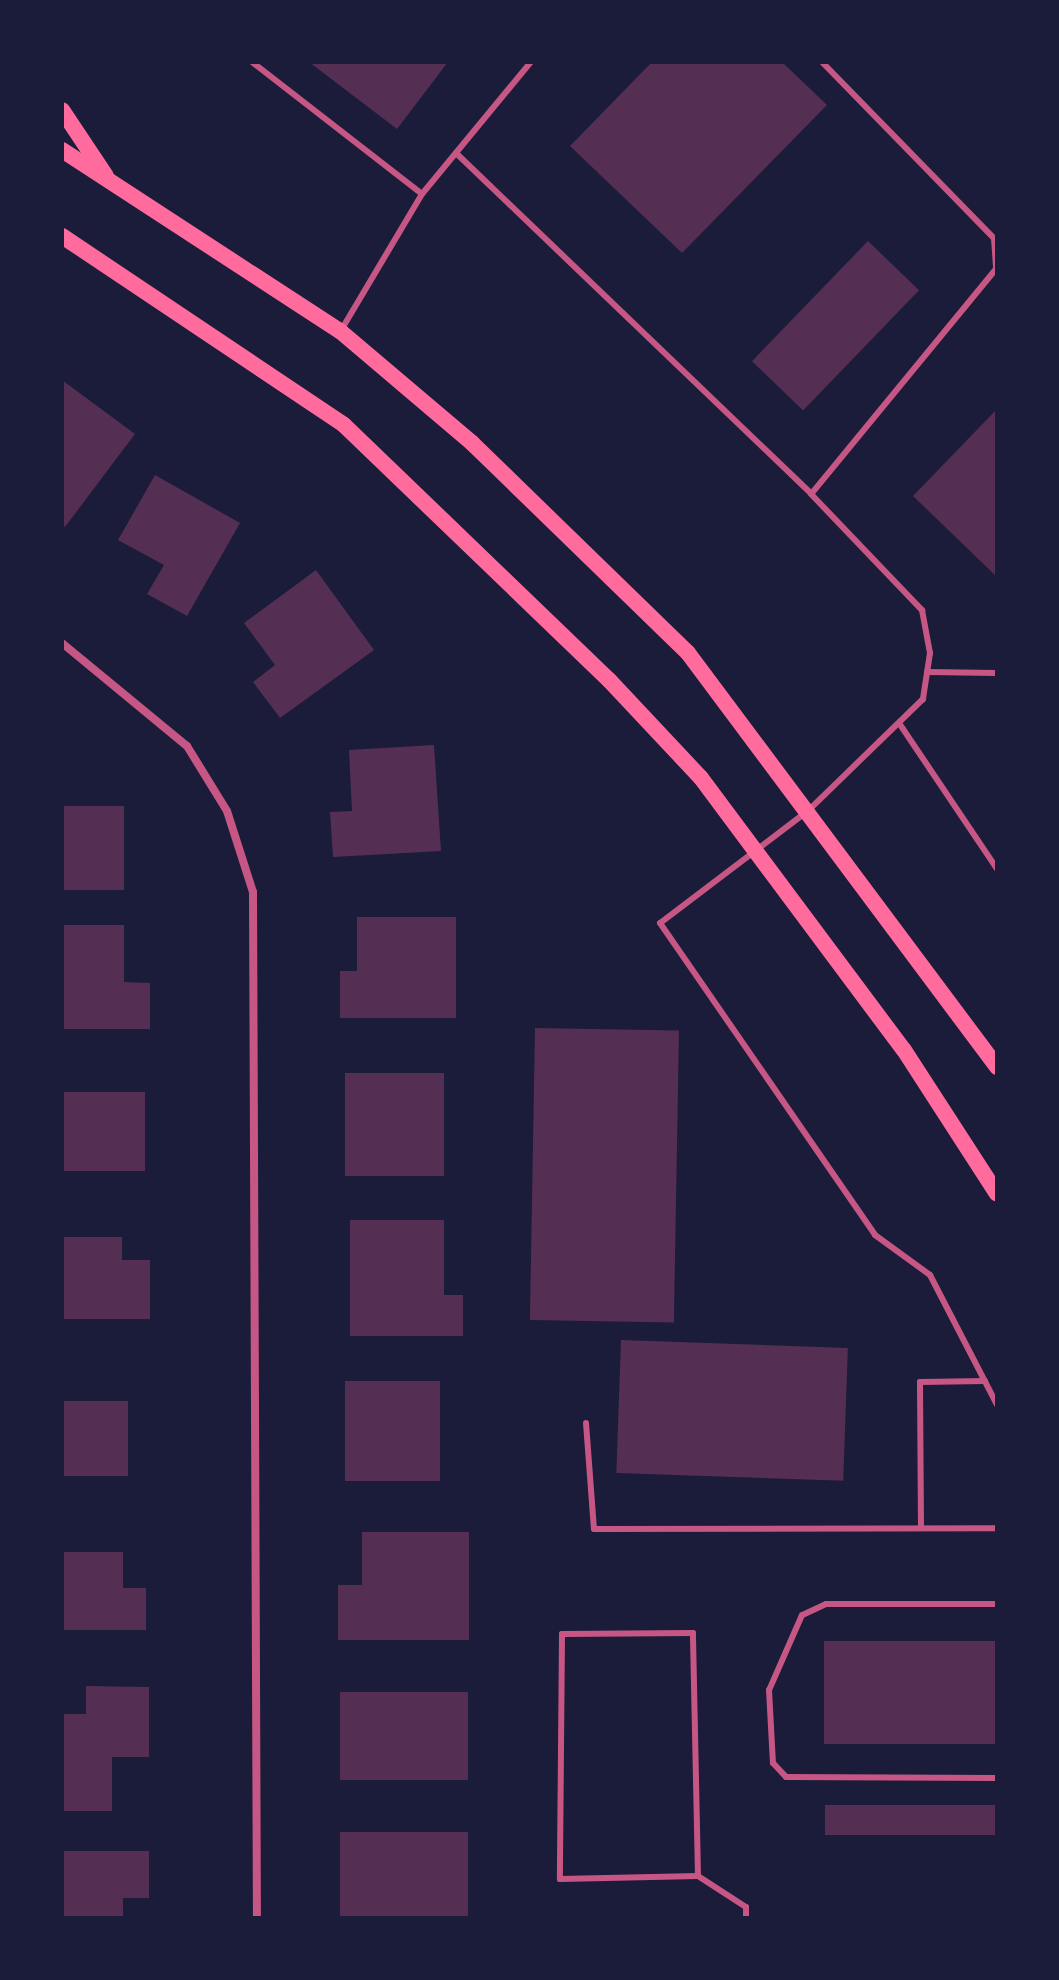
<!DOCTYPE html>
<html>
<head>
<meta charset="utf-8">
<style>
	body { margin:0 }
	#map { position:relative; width:1059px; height:1980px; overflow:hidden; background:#1b1b3a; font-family:Barlow,sans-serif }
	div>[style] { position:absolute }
	.building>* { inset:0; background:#542f53; transform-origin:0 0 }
	.service>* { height:6px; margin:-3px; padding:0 3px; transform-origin:3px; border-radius:3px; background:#c65784 }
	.minor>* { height:8px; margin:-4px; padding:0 4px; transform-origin:4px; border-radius:4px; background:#c65784 }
	.secondary>* { height:16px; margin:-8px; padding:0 8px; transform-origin:8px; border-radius:8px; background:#ff6b9d }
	span { translate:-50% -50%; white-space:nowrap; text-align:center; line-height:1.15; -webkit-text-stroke:6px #1b1b3a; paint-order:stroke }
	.frame { position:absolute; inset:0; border:64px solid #1b1b3a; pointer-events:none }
</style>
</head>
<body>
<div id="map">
	<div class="building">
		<div style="clip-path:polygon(309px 62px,448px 62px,397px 129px)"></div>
		<div style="clip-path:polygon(652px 62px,782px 62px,827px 105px,682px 253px,570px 146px)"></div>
		<div style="left:868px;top:241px;width:71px;height:167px;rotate:44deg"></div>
		<div style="clip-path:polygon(62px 380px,135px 434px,65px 527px,62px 525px)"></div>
		<div style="clip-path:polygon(997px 409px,997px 577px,913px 496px)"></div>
		<div style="clip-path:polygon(155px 475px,240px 523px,187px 616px,147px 594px,164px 565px,118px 540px)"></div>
		<div style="clip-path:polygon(316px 570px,374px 650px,280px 718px,253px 682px,275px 665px,244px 623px)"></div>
		<div style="clip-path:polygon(434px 745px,441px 851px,333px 857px,330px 812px,352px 811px,349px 750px)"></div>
		<div style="left:62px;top:806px;width:62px;height:84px"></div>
		<div style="clip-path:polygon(357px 917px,456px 917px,456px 1018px,340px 1018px,340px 971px,357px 971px)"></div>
		<div style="clip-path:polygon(62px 925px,124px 925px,124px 982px,150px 983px,150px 1029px,62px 1029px)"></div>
		<div style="left:535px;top:1028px;width:144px;height:292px;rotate:1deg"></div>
		<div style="left:345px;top:1073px;width:99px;height:103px"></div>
		<div style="left:62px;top:1092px;width:83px;height:79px"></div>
		<div style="clip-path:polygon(350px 1220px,444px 1220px,444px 1295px,463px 1295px,463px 1336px,350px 1336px)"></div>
		<div style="clip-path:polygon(62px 1237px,122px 1237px,122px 1260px,150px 1260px,150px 1319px,62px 1319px)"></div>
		<div style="left:621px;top:1340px;width:227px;height:133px;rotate:2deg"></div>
		<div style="left:345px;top:1381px;width:95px;height:100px"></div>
		<div style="left:62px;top:1401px;width:66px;height:75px"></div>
		<div style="clip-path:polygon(362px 1532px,469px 1532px,469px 1640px,338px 1640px,338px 1585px,362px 1585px)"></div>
		<div style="clip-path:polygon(62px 1552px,123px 1552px,123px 1588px,146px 1588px,146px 1630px,62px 1630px)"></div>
		<div style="left:824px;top:1641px;width:173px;height:103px"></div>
		<div style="clip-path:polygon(86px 1686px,149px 1687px,149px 1757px,112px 1757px,112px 1811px,62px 1811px,62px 1714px,86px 1714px)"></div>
		<div style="left:340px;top:1692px;width:128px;height:88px"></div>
		<div style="left:825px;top:1805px;width:172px;height:30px"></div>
		<div style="left:340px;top:1832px;width:128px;height:86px"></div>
		<div style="clip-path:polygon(62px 1851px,149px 1851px,149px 1898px,123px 1898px,123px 1918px,62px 1918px)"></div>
	</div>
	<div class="service">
		<div style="left:252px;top:62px;width:215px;rotate:37.8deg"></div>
		<div style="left:422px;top:194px;width:157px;rotate:120.7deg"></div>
		<div style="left:822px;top:62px;width:246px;rotate:45.7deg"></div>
		<div style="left:994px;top:238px;width:31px;rotate:86deg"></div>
		<div style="left:996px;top:269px;width:291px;rotate:129.4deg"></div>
		<div style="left:811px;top:494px;width:161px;rotate:46.3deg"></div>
		<div style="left:922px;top:610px;width:44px;rotate:79.5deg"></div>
		<div style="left:930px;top:653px;width:47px;rotate:98.7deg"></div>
		<div style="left:923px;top:699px;width:159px;rotate:135.8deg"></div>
		<div style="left:809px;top:810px;width:187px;rotate:142.8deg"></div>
		<div style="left:660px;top:923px;width:379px;rotate:55.4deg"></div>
		<div style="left:875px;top:1235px;width:68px;rotate:36deg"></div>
		<div style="left:930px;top:1275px;width:146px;rotate:62.7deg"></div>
		<div style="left:456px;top:153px;width:492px;rotate:43.8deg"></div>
		<div style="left:422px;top:194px;width:171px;rotate:-50.5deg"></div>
		<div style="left:927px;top:672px;width:70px;rotate:0.8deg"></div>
		<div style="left:899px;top:723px;width:176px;rotate:56.1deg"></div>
		<div style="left:586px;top:1423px;width:106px;rotate:85.7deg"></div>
		<div style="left:594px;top:1529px;width:403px;rotate:-0.1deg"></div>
		<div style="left:921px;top:1528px;width:146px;rotate:-90.4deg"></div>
		<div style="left:920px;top:1382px;width:65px;rotate:-0.9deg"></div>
		<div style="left:997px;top:1604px;width:171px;rotate:180deg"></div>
		<div style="left:826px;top:1604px;width:26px;rotate:155deg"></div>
		<div style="left:802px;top:1615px;width:82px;rotate:113.7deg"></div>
		<div style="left:769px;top:1690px;width:73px;rotate:86.9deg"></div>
		<div style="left:773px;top:1763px;width:19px;rotate:47deg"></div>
		<div style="left:786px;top:1777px;width:211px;rotate:0.3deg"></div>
		<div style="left:698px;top:1876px;width:243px;rotate:-91.2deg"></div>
		<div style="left:693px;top:1633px;width:131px;rotate:179.6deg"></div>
		<div style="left:562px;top:1634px;width:245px;rotate:90.5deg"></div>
		<div style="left:560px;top:1879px;width:138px;rotate:-1.2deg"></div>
		<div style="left:698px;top:1876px;width:57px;rotate:32.9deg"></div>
		<div style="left:746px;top:1907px;width:11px;rotate:90deg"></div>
	</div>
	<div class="minor">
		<div style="left:62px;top:643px;width:162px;rotate:39.5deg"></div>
		<div style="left:187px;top:746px;width:76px;rotate:58.4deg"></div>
		<div style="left:227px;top:811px;width:85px;rotate:72.2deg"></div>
		<div style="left:253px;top:892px;width:1026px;rotate:89.78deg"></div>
	</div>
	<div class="secondary">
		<div style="left:62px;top:110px;width:79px;rotate:56.3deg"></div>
		<div style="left:62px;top:150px;width:332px;rotate:33.1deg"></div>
		<div style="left:340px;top:331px;width:173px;rotate:40.3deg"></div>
		<div style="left:472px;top:443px;width:301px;rotate:44.2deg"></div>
		<div style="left:688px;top:653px;width:517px;rotate:53.26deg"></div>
		<div style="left:62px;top:236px;width:339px;rotate:33.8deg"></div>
		<div style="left:344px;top:425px;width:368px;rotate:43.9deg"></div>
		<div style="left:609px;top:680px;width:134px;rotate:46.8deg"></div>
		<div style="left:701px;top:778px;width:339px;rotate:53.3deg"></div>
		<div style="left:904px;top:1050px;width:171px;rotate:57.1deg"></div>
	</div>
	<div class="frame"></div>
</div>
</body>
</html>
